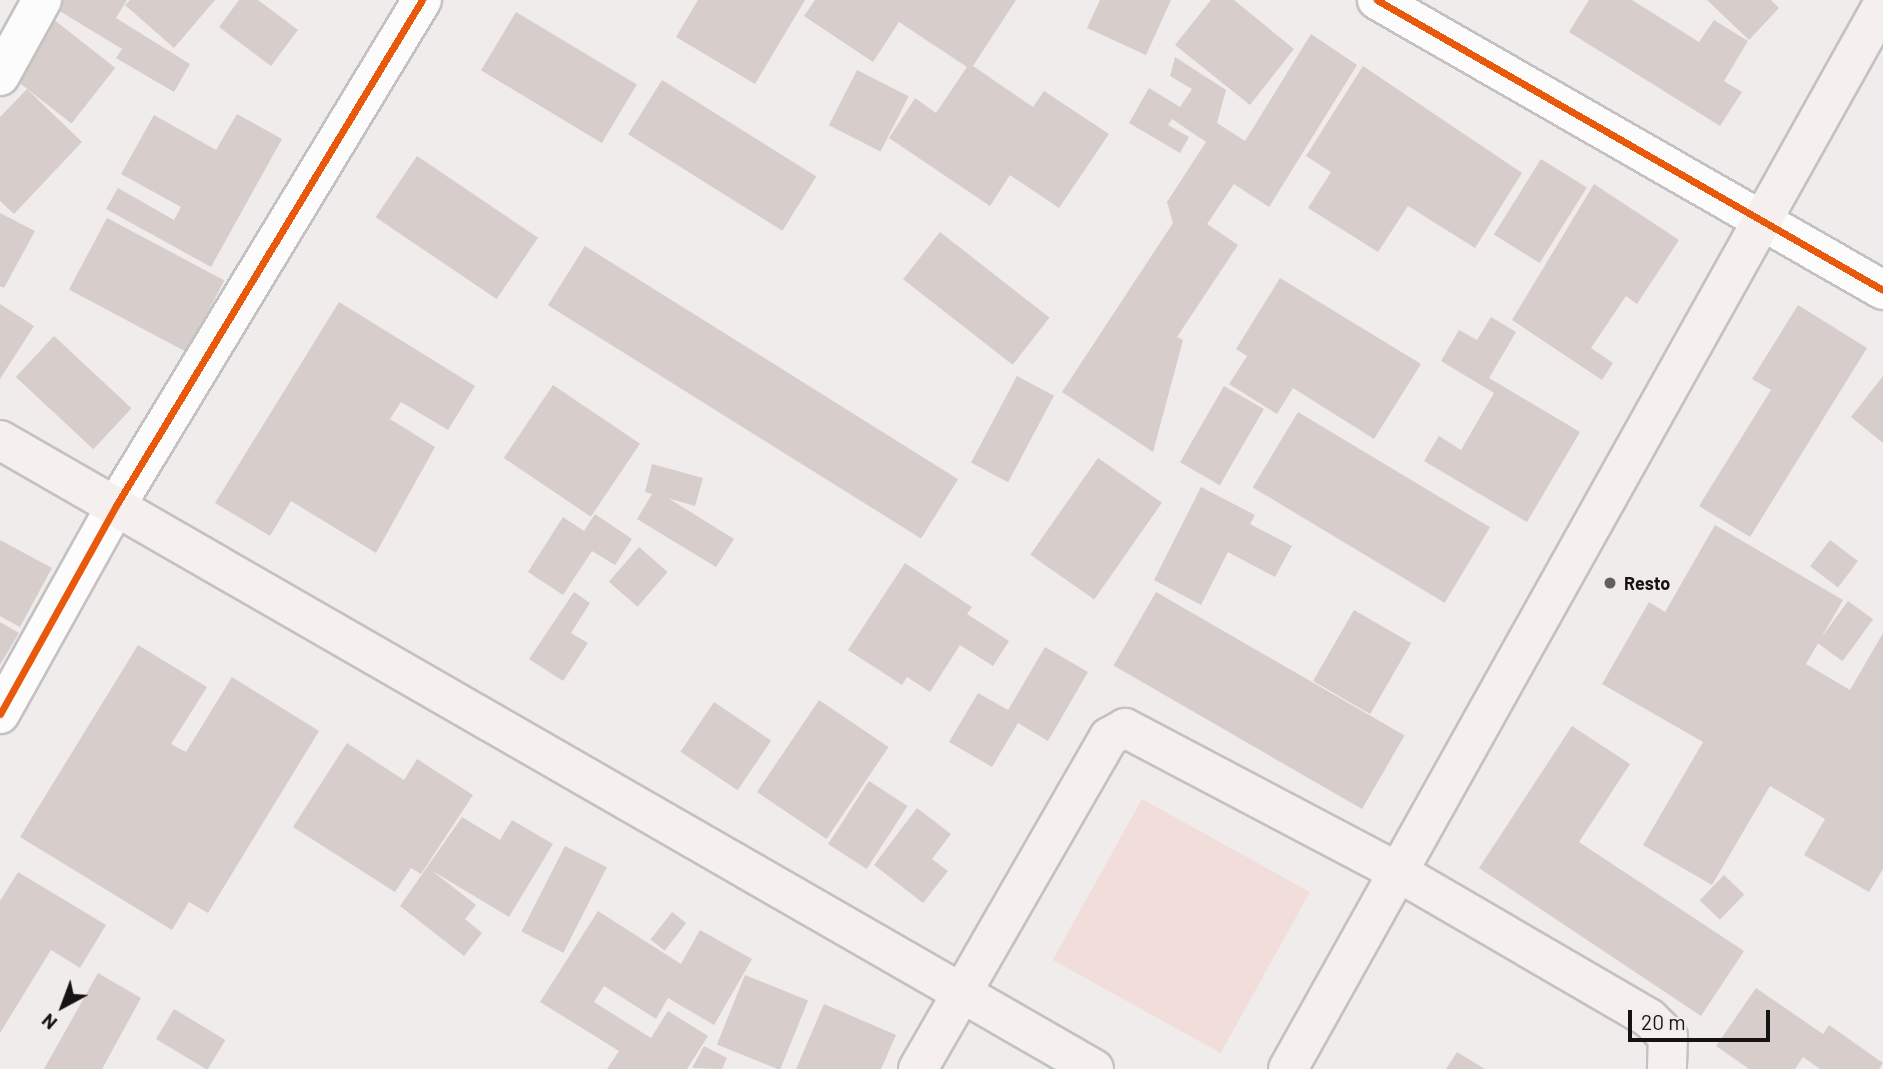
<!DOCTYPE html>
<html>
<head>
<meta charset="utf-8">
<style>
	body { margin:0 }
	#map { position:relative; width:1883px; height:1069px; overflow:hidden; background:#f0eceb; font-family:Barlow,sans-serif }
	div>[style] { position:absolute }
	.green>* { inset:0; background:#f1ddda; transform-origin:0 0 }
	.building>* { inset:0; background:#d7cdcb; transform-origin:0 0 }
	.roads { filter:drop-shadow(2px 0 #c3c1c1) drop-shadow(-2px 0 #c3c1c1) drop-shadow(0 2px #c3c1c1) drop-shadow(0 -2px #c3c1c1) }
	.minor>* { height:38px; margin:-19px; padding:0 19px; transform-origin:19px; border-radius:19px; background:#fdfcfc }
	.major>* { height:38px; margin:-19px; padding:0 19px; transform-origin:19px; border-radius:19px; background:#f5efee }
	.cycleway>* { height:7px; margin:-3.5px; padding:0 3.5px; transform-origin:3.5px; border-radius:3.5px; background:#e8590c }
	.dots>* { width:19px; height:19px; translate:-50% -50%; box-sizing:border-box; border:4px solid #f1ebea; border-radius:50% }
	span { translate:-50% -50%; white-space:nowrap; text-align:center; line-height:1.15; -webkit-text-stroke:6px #f1ebea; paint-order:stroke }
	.poi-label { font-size:18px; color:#151313; font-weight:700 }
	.left { translate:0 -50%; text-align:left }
	.north { position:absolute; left:28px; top:971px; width:70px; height:70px; -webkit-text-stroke:5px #f1ebea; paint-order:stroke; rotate:221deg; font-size:19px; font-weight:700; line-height:28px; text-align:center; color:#151313 }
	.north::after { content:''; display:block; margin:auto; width:24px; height:32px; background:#151313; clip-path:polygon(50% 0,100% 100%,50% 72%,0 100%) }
	.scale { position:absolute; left:1628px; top:1010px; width:142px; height:32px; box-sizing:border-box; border:4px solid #151313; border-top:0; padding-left:9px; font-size:21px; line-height:24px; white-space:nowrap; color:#151313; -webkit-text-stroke:5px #f1ebea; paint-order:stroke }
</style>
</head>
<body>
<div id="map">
	<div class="green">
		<div style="left:1142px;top:799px;width:192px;height:184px;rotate:29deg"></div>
	</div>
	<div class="building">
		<div style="clip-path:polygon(57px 0,127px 0,116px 18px,190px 64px,174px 92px,116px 58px,122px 49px,53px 7px)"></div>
		<div style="clip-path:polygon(130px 0,215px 0,174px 48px,125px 5px)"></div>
		<div style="clip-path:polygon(239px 0,258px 0,298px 30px,271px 66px,219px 27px)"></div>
		<div style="clip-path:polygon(698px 0,805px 0,755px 84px,676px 37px)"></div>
		<div style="clip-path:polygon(815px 0,1016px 0,973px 66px,1033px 107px,1044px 91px,1109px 134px,1059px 208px,1010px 175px,990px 206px,889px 138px,915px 98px,936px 113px,967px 67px,899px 22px,873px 62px,804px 16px)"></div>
		<div style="clip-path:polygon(1100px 0,1171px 0,1146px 55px,1087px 28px)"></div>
		<div style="clip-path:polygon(1211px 0,1234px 0,1294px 49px,1250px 105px,1175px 45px)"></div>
		<div style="clip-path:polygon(1589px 0,1632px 0,1699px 42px,1714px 20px,1748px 41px,1724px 81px,1742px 92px,1720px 126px,1569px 32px)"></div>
		<div style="clip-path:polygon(1707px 0,1771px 0,1779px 8px,1749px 40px)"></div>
		<div style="left:516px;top:12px;width:141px;height:68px;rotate:31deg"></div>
		<div style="left:53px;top:19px;width:79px;height:71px;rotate:38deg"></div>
		<div style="clip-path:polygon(1311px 34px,1357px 65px,1269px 207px,1234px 184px,1207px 224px,1238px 245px,1177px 337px,1183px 340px,1153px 452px,1062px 392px,1173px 223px,1167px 202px,1206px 142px,1172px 119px,1168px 125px,1189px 137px,1180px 153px,1129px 123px,1149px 88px,1180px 107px,1192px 89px,1170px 76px,1175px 57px,1226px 90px,1217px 123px,1245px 141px)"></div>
		<div style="clip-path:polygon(1363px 66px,1522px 173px,1475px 248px,1408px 206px,1378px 252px,1308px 208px,1331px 172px,1306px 156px)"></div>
		<div style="left:857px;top:70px;width:58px;height:62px;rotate:27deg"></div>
		<div style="left:662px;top:80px;width:182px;height:64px;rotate:32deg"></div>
		<div style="clip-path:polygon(27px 89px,82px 142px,14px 214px,0 201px,0 117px)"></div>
		<div style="clip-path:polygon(237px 114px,282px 139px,211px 267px,106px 209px,118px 188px,174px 220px,181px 207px,121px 174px,154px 115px,216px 150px)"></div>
		<div style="left:417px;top:156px;width:146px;height:74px;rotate:34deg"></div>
		<div style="left:1541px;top:159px;width:54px;height:89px;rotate:32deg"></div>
		<div style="clip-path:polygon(1594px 184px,1679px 240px,1637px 304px,1626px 296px,1591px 348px,1613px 363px,1602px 380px,1512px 320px)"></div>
		<div style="clip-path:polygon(0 213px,35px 231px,4px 288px,0 286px)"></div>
		<div style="left:107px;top:218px;width:133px;height:81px;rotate:28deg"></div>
		<div style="left:940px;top:232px;width:139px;height:60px;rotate:38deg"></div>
		<div style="left:585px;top:246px;width:440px;height:70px;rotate:32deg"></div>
		<div style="clip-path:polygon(1280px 278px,1421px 364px,1374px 439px,1293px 388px,1277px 414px,1229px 384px,1247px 356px,1236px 349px)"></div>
		<div style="clip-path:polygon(339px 302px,475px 386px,448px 430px,401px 402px,390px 419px,435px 447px,376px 553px,291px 501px,270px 536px,215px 503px)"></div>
		<div style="clip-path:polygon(0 304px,34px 326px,0 379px)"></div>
		<div style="clip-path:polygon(1798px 305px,1867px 348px,1750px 537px,1699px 506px,1771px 390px,1752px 379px)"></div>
		<div style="clip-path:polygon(1491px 317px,1516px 332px,1489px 378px,1580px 432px,1527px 522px,1424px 461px,1439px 436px,1461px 450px,1494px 393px,1441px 361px,1459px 330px,1477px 340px)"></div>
		<div style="left:54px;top:336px;width:106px;height:56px;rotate:43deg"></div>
		<div style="left:1017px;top:376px;width:42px;height:98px;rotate:28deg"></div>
		<div style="clip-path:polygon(1883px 376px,1883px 443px,1851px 417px)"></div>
		<div style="left:553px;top:385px;width:105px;height:88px;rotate:34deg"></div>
		<div style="left:1224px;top:386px;width:46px;height:88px;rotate:30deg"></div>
		<div style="left:1298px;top:412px;width:224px;height:88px;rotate:31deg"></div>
		<div style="left:1098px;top:458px;width:78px;height:118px;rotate:35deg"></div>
		<div style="clip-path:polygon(652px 464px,703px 478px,695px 506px,668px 498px,734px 539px,716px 567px,637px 519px,652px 494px,645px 492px)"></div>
		<div style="clip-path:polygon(1201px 487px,1255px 515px,1250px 524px,1292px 546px,1275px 577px,1228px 552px,1201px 605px,1154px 580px)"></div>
		<div style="clip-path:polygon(595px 514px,632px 539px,615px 565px,592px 551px,563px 595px,528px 572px,563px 517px,584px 531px)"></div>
		<div style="clip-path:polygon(1715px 525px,1843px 600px,1806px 664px,1850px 690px,1883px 633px,1883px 869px,1869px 892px,1804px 855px,1825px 819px,1770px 786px,1712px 885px,1643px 845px,1703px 742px,1602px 684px,1649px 602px,1665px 612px)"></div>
		<div style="clip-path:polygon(0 540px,52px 568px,20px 627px,0 616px)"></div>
		<div style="left:1830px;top:540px;width:35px;height:33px;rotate:37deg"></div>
		<div style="left:639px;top:547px;width:38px;height:46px;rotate:41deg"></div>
		<div style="clip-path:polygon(905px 563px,972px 607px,967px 614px,1009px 641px,993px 666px,960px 645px,930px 692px,907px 677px,902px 685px,848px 650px)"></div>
		<div style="clip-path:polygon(574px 592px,590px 603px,571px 633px,588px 643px,563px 681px,529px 659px)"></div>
		<div style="left:1156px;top:592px;width:287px;height:85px;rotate:30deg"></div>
		<div style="left:1848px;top:601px;width:31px;height:52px;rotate:36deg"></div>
		<div style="left:1354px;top:610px;width:66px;height:82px;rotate:30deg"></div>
		<div style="clip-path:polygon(0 622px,19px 633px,0 665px)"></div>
		<div style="clip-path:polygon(138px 645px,207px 687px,171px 744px,186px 752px,232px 677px,319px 731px,208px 913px,189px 902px,172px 930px,20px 837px)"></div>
		<div style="clip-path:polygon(1045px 647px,1088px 672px,1048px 741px,1018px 723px,992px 767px,949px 742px,978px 693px,1008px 710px)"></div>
		<div style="left:819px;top:700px;width:84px;height:111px;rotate:34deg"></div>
		<div style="left:714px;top:702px;width:69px;height:60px;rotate:34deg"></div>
		<div style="clip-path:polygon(1572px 726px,1630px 764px,1579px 842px,1744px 951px,1701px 1016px,1479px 868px)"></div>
		<div style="clip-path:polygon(347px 743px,404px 780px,417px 759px,473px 795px,421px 874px,411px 868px,395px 892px,293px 827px)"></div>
		<div style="left:869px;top:781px;width:46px;height:75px;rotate:33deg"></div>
		<div style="clip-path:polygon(917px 808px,951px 834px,932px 859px,948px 871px,923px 903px,874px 865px)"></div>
		<div style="clip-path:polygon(462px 817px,500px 840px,512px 820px,553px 844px,509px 917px,431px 870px,476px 905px,465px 919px,482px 933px,464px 956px,400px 906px)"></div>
		<div style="left:565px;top:846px;width:47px;height:96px;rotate:27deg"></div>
		<div style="clip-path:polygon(18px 872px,106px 925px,80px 968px,51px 950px,0 1033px,0 901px)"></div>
		<div style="left:1724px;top:875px;width:28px;height:35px;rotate:44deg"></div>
		<div style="clip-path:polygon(598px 911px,681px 964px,700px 930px,752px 959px,714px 1025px,668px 998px,656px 1019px,604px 986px,594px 1002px,651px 1038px,668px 1011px,708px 1036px,687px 1069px,607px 1069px,619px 1051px,540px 1002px)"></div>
		<div style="left:672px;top:912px;width:18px;height:35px;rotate:38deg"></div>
		<div style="clip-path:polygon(98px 973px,141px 998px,102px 1069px,44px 1069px)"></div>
		<div style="left:745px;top:975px;width:68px;height:75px;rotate:22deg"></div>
		<div style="clip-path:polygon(1756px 988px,1823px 1034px,1829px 1025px,1883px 1063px,1879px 1069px,1820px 1069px,1803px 1057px,1795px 1069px,1749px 1069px,1716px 1046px)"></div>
		<div style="clip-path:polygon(824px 1004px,896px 1035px,881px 1069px,796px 1069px)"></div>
		<div style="left:174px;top:1009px;width:60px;height:35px;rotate:31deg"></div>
		<div style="clip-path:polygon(704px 1046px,727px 1058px,722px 1069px,692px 1068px)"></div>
		<div style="clip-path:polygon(1457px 1052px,1485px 1069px,1446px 1069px)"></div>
	</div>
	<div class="roads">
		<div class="minor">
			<div style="left:1377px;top:0;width:583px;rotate:29.82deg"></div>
			<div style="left:0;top:76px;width:87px;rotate:-61.1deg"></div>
			<div style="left:0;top:714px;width:240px;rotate:-60.9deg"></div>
			<div style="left:117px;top:504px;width:589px;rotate:-58.82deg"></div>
		</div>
		<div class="major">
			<div style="left:0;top:440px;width:1262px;rotate:29.9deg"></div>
			<div style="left:918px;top:1069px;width:383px;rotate:-60.1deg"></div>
			<div style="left:1109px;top:737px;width:18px;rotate:-29deg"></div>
			<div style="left:1125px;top:728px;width:309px;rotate:27.8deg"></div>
			<div style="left:1398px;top:872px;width:290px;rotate:30.2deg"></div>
			<div style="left:1649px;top:1018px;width:27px;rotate:45deg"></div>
			<div style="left:1668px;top:1037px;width:32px;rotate:92deg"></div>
			<div style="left:1288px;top:1069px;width:1220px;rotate:-60.81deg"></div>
		</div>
	</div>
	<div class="cycleway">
		<div style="left:1377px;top:0;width:583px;rotate:29.82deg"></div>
		<div style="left:0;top:714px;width:240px;rotate:-60.9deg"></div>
		<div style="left:117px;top:504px;width:589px;rotate:-58.82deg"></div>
	</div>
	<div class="dots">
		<div style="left:1610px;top:583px;background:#625f5f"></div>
	</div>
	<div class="poi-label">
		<span class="left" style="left:1624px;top:583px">Resto</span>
	</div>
	<div class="north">N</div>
	<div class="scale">20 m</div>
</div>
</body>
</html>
